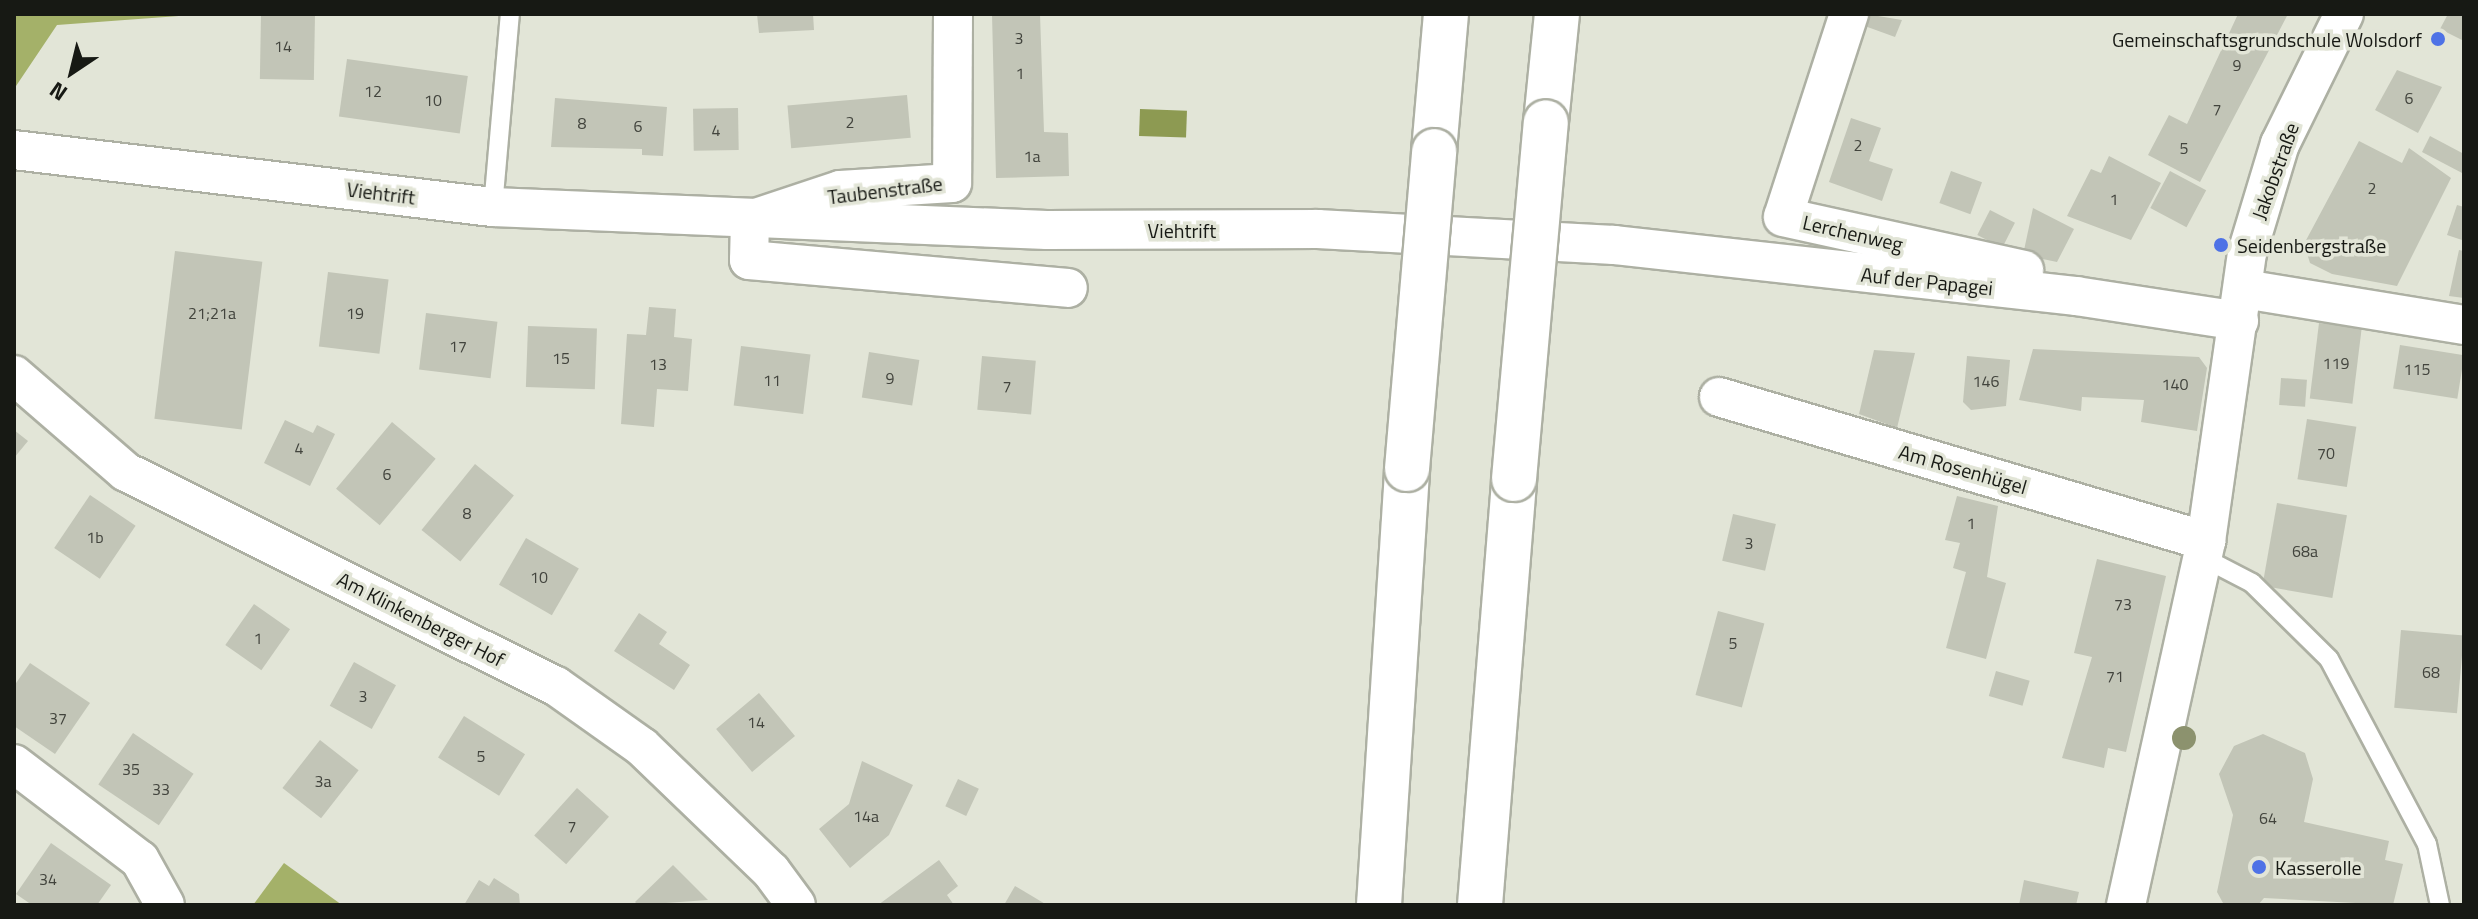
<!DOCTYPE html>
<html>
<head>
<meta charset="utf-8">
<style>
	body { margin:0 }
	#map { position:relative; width:2478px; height:919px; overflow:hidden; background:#e2e5d7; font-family:"Titillium Web",sans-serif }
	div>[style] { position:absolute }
	.forest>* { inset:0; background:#a4b169 }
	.water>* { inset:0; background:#8d9a52; transform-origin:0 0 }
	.building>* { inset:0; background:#c2c5b7; transform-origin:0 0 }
	.roads { filter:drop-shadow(2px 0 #adb0a3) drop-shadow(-2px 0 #adb0a3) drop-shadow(0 2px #adb0a3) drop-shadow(0 -2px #adb0a3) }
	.lane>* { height:18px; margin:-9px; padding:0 9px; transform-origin:9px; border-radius:9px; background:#fff }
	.street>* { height:38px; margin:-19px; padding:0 19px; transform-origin:19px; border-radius:19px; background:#fff }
	.highway>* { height:44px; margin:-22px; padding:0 22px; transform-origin:22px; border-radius:22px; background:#fff }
	.bridges { filter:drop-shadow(2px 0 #adb0a3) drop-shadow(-2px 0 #adb0a3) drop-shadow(0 2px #adb0a3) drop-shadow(0 -2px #adb0a3) }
	.highway-bridge>* { height:44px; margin:-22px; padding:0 22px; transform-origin:22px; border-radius:22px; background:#fff }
	.trees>* { width:24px; height:24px; margin:-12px; border-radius:50%; background:#8c926e }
	.dots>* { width:22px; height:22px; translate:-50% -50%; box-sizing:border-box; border:4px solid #e2e5d7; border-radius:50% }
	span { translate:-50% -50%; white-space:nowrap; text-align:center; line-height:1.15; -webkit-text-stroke:7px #e2e5d7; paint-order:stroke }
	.number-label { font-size:16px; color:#42443d }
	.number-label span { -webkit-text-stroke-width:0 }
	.poi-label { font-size:20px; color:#171914 }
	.right { translate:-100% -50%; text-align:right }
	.left { translate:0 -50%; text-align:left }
	.street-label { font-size:20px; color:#171914 }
	.frame { position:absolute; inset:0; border:16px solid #171914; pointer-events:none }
	.north { position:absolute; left:32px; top:32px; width:80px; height:80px; -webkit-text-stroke:6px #e2e5d7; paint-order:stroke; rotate:215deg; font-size:22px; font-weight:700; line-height:32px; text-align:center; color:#171914 }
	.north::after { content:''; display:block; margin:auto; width:28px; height:36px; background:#171914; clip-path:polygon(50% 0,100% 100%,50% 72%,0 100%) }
</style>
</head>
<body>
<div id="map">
	<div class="forest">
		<div style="clip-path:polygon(14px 14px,206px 14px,57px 25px,14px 89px)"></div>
		<div style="clip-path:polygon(284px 863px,342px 905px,253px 905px)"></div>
	</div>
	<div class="water">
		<div style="left:1140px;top:109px;width:47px;height:27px;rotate:2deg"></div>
	</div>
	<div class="building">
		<div style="left:261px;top:14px;width:54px;height:65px;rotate:1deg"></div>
		<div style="clip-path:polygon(757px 14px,813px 14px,814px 30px,759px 33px)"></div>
		<div style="clip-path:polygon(992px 14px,1040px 14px,1044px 132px,1068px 133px,1069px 176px,996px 178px)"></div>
		<div style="clip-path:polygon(1866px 14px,1902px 20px,1895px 37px,1862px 25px)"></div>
		<div style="clip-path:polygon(2238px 14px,2288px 14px,2200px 182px,2148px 155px,2169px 115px,2187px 124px)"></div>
		<div style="clip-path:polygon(2448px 14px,2464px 14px,2464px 41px,2440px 29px)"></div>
		<div style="left:347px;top:59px;width:122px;height:58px;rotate:8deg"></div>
		<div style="clip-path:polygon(2397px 70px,2442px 87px,2418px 133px,2375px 110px)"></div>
		<div style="left:907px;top:95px;width:43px;height:120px;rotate:85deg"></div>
		<div style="clip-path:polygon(555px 98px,667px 107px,663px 156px,642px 155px,642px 149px,551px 147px)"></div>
		<div style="left:738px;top:108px;width:42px;height:45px;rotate:89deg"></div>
		<div style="clip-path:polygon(1851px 118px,1881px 128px,1869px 161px,1893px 169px,1882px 201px,1829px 182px)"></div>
		<div style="clip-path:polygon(2430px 136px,2464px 154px,2464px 174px,2422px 152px)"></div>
		<div style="clip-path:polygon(2359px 141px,2402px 163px,2409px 148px,2451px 178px,2397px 286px,2332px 274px,2310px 263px,2304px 244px)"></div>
		<div style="clip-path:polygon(2109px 156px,2161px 183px,2131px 240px,2067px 216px,2091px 169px,2101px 173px)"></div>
		<div style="left:1951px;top:171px;width:33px;height:34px;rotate:20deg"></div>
		<div style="left:2170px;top:171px;width:41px;height:42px;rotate:28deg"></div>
		<div style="clip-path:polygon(2457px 205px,2464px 207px,2462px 240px,2447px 235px)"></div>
		<div style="clip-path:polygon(2033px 208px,2074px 229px,2057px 262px,2023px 255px)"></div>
		<div style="left:1990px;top:210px;width:28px;height:28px;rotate:27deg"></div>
		<div style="clip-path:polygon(2459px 250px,2464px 251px,2464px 298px,2449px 296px)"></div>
		<div style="left:175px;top:251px;width:88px;height:169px;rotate:7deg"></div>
		<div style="left:328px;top:272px;width:61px;height:75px;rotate:7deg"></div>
		<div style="clip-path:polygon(649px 307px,676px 309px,674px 337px,692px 339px,688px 391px,657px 389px,654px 427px,621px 424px,627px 334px,646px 335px)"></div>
		<div style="left:426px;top:313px;width:72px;height:57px;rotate:7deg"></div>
		<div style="left:2319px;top:323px;width:43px;height:76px;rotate:7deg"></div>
		<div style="left:528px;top:326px;width:69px;height:61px;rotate:2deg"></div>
		<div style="left:2400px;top:345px;width:65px;height:44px;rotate:9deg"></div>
		<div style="left:741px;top:346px;width:70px;height:60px;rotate:7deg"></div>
		<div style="clip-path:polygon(2033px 349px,2199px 357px,2207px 368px,2197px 431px,2141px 422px,2144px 400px,2082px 397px,2081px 411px,2019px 400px)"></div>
		<div style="clip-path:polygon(1874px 350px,1915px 353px,1897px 428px,1859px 414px)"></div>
		<div style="left:869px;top:352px;width:51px;height:46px;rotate:9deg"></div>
		<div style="left:982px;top:356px;width:54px;height:54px;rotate:5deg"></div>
		<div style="clip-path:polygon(1967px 356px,2010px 360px,2006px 406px,1971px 410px,1963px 402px)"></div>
		<div style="left:2281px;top:378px;width:26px;height:27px;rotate:4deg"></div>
		<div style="left:2307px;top:419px;width:50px;height:61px;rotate:9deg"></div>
		<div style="clip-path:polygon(285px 420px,313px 433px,317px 425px,335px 434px,310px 486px,264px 463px)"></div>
		<div style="left:392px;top:422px;width:57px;height:87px;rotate:40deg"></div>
		<div style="clip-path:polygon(14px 430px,28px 441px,14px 458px)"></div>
		<div style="left:475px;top:464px;width:50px;height:85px;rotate:39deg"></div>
		<div style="left:90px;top:495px;width:55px;height:64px;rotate:34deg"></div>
		<div style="clip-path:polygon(1957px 496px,1998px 506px,1987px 577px,2006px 583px,1986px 659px,1946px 648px,1966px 572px,1953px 568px,1960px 543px,1945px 540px)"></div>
		<div style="left:2277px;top:503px;width:71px;height:84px;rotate:10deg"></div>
		<div style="left:1733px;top:514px;width:44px;height:48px;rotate:13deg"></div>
		<div style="left:526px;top:538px;width:61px;height:54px;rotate:30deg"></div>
		<div style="clip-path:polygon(2097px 559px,2166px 576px,2126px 752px,2108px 748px,2104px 768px,2062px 758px,2092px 657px,2074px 653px)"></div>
		<div style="left:254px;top:604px;width:44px;height:50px;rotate:35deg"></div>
		<div style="left:1718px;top:611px;width:48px;height:87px;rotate:15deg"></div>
		<div style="clip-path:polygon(639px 613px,667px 632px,659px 644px,690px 665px,674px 690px,614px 651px)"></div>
		<div style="left:2401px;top:630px;width:63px;height:78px;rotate:5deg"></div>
		<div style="left:354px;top:662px;width:48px;height:50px;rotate:29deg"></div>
		<div style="clip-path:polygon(30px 663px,90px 703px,55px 754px,14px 726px,14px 686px)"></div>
		<div style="left:1996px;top:671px;width:35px;height:26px;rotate:16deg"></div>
		<div style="left:759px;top:693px;width:56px;height:56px;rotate:50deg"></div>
		<div style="left:464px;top:716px;width:72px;height:49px;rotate:32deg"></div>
		<div style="left:133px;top:733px;width:73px;height:62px;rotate:34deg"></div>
		<div style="clip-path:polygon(2263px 734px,2305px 753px,2313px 779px,2304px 822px,2389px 841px,2385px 860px,2403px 864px,2393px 905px,2264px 898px,2258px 905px,2223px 903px,2217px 892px,2233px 815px,2219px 774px,2234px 746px)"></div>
		<div style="left:320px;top:740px;width:49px;height:61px;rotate:38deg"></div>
		<div style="clip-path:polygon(862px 761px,913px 785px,889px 835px,850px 868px,819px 829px,849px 804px)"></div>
		<div style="left:958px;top:779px;width:23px;height:30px;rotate:25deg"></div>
		<div style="left:577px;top:788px;width:43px;height:64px;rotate:42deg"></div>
		<div style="clip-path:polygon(51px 843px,111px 885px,97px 905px,32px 905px,16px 894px)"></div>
		<div style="clip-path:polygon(939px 860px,958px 886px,947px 895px,954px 905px,878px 905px)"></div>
		<div style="clip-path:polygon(673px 865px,708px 900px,638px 905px,635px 902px)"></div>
		<div style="clip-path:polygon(494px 878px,519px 894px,520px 905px,464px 905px,479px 880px,489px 886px)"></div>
		<div style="clip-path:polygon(2024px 880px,2079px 892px,2076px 905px,2019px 905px)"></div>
		<div style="clip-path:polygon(1015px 886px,1047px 905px,1004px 905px)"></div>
	</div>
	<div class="roads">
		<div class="lane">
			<div style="left:493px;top:207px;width:194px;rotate:-85deg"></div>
			<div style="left:2202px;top:557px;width:56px;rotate:27.5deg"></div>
			<div style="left:2252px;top:583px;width:108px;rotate:44.6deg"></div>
			<div style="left:2329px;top:659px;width:209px;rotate:62.1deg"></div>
			<div style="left:2427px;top:844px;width:62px;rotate:78deg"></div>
		</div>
		<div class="street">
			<div style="left:953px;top:14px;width:169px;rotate:90.3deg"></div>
			<div style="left:952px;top:183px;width:112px;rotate:176.4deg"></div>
			<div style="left:840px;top:190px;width:95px;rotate:161.6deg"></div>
			<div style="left:750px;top:220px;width:40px;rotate:91.4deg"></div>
			<div style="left:749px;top:260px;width:320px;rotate:5deg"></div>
			<div style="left:1849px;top:14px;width:213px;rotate:108deg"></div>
			<div style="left:1783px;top:217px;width:247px;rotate:12.4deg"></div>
			<div style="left:14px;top:150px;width:482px;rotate:6.8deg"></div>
			<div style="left:493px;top:207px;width:554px;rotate:2.38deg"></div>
			<div style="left:1047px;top:230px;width:271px;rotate:-0.2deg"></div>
			<div style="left:1318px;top:229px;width:296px;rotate:3.1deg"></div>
			<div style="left:1614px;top:245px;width:465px;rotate:6.3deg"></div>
			<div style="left:2076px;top:296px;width:165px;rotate:8.7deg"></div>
			<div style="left:2244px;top:289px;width:223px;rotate:9.3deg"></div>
			<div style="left:14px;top:375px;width:148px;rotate:40.9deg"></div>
			<div style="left:126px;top:472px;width:480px;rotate:26.5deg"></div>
			<div style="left:556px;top:686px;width:105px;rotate:35.3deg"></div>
			<div style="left:642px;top:747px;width:179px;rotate:43.9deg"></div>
			<div style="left:771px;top:871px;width:42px;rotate:53.7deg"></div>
			<div style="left:1719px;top:397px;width:508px;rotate:16.47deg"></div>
			<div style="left:14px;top:764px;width:158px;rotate:37.3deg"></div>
			<div style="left:140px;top:860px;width:51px;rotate:60.9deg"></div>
			<div style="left:2126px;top:905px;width:373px;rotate:-77.6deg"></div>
			<div style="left:2206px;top:541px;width:291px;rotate:-81.9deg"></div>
			<div style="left:2247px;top:253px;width:114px;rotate:-73.2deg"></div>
			<div style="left:2280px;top:144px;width:145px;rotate:-63.8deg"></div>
		</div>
		<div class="highway">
			<div style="left:1546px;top:122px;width:109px;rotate:-84.2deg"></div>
			<div style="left:1434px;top:151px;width:138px;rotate:-85deg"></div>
			<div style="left:1379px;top:905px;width:437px;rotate:-86.3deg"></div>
			<div style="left:1480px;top:905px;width:427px;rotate:-85.4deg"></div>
		</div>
	</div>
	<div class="bridges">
		<div class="highway-bridge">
			<div style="left:1407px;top:469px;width:319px;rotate:-85.1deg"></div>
			<div style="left:1514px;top:479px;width:358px;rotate:-84.9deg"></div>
		</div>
	</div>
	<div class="trees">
		<div style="left:2184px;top:738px"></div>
	</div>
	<div class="dots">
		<div style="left:2438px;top:39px;background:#4e72e6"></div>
		<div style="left:2221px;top:245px;background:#4e72e6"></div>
		<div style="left:2259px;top:867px;background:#4e72e6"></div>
	</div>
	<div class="number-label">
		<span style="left:1019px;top:38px">3</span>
		<span style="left:283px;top:46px">14</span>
		<span style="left:2237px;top:65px">9</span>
		<span style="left:1020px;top:73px">1</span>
		<span style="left:373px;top:91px">12</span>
		<span style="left:2409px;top:98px">6</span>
		<span style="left:433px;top:100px">10</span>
		<span style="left:2217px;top:109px">7</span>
		<span style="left:850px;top:122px">2</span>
		<span style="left:582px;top:123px">8</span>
		<span style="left:638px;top:126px">6</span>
		<span style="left:716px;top:130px">4</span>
		<span style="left:1858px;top:145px">2</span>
		<span style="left:2184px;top:148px">5</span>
		<span style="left:1032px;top:156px">1a</span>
		<span style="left:2372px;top:188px">2</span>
		<span style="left:2114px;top:199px">1</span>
		<span style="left:212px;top:313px">21;21a</span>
		<span style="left:355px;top:313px">19</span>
		<span style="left:458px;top:346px">17</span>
		<span style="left:561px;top:358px">15</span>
		<span style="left:2336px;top:363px">119</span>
		<span style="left:658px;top:364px">13</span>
		<span style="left:2417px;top:369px">115</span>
		<span style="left:890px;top:378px">9</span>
		<span style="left:772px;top:380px">11</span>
		<span style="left:1986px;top:381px">146</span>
		<span style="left:2175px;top:384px">140</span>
		<span style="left:1007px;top:386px">7</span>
		<span style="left:299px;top:448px">4</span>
		<span style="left:2326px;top:453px">70</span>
		<span style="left:387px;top:474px">6</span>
		<span style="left:467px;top:513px">8</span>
		<span style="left:1971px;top:523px">1</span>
		<span style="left:95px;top:537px">1b</span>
		<span style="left:1749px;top:543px">3</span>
		<span style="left:2305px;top:551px">68a</span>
		<span style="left:539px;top:577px">10</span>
		<span style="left:2123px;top:604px">73</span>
		<span style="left:258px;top:638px">1</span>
		<span style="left:1733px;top:643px">5</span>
		<span style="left:2431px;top:672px">68</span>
		<span style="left:2115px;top:676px">71</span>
		<span style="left:363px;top:696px">3</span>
		<span style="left:58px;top:718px">37</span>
		<span style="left:756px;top:722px">14</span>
		<span style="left:481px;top:756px">5</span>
		<span style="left:131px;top:769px">35</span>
		<span style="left:323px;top:781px">3a</span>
		<span style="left:161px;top:789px">33</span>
		<span style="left:866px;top:816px">14a</span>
		<span style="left:2268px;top:818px">64</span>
		<span style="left:572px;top:826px">7</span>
		<span style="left:48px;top:879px">34</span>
	</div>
	<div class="poi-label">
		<span class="right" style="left:2422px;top:39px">Gemeinschaftsgrundschule Wolsdorf</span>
		<span class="left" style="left:2237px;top:245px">Seidenbergstraße</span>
		<span class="left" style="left:2275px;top:867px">Kasserolle</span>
	</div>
	<div class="street-label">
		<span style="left:2275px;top:171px;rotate:-70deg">Jakobstraße</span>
		<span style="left:885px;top:190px;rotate:-7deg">Taubenstraße</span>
		<span style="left:381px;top:193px;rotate:7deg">Viehtrift</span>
		<span style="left:1182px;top:230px">Viehtrift</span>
		<span style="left:1853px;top:233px;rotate:13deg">Lerchenweg</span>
		<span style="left:1927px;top:281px;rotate:6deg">Auf der Papagei</span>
		<span style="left:1963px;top:469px;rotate:16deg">Am Rosenhügel</span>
		<span style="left:421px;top:619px;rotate:27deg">Am Klinkenberger Hof</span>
	</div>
	<div class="frame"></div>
	<div class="north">N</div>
</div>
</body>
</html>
